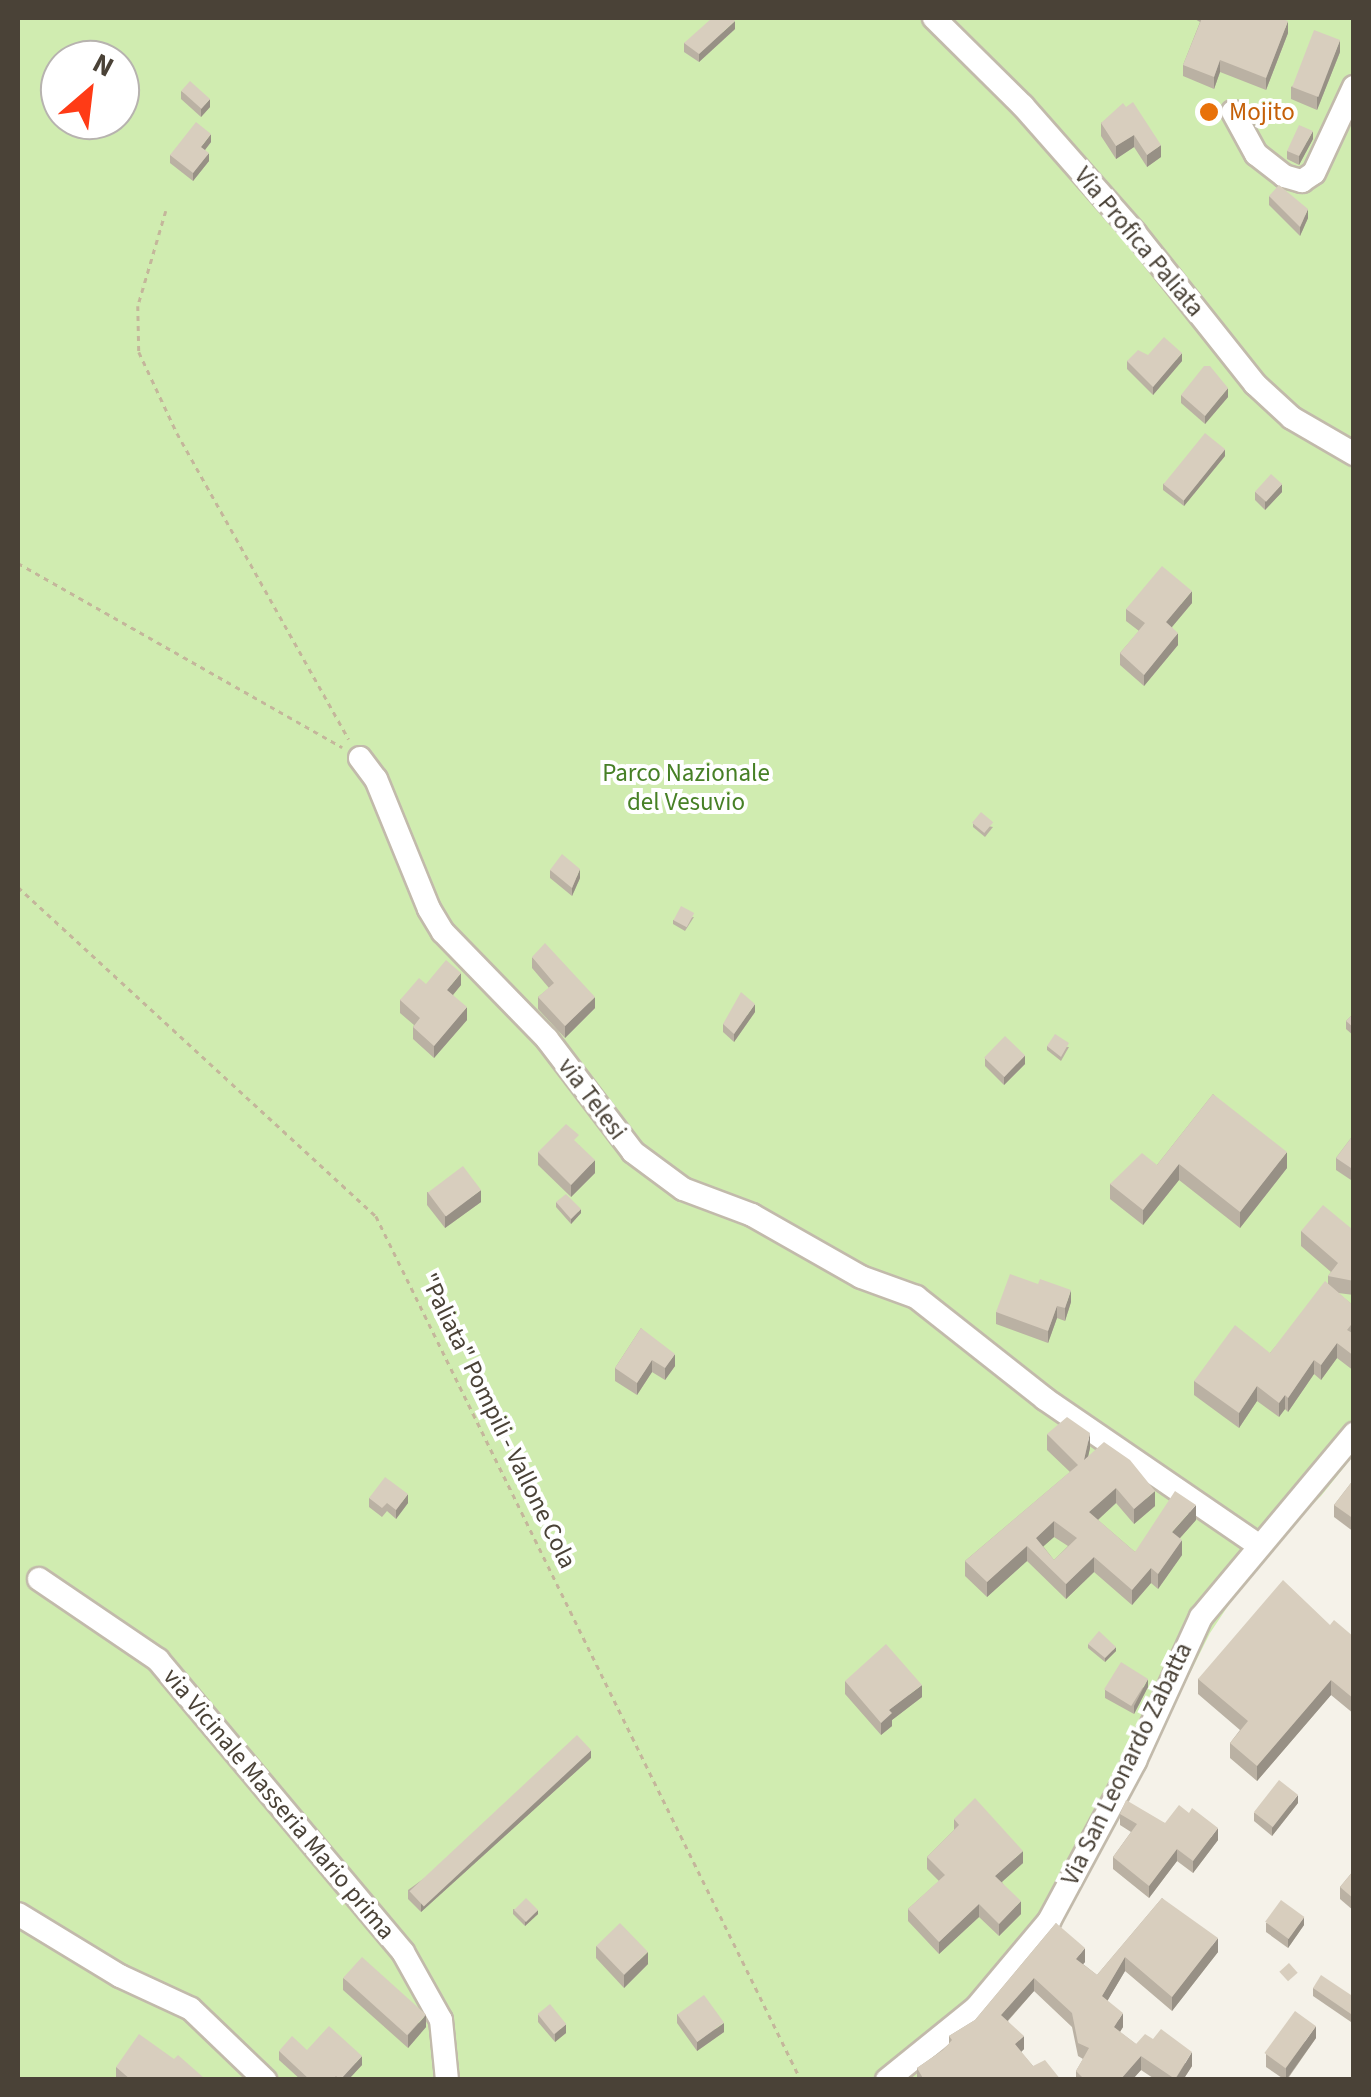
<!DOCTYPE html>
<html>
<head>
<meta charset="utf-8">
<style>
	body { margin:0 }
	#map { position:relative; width:1371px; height:2097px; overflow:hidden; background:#f5f2e9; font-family:"Source Sans 3",sans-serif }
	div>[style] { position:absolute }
	.green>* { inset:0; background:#d0ecb0 }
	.path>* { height:2.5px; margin-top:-1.25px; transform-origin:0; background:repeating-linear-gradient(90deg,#c4b69b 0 5px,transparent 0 10px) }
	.roads { filter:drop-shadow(2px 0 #c2baab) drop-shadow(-2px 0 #c2baab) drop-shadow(0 2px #c2baab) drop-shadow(0 -2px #c2baab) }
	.minor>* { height:22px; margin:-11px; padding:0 11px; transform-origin:11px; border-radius:11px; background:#fff }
	.wall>* { inset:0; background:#bab1a3 }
	.shaded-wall>* { inset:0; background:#979085 }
	.building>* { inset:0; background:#d8cebe; transform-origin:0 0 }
	.dots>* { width:28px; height:28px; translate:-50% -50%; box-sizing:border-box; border:5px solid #fff; border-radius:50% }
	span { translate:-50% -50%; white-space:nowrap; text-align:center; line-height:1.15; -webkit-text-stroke:8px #fff; paint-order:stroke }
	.food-label { font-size:25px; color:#c56008 }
	.left { translate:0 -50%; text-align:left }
	.street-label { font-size:25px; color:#4a4237 }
	.park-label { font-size:25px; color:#478026 }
	.frame { position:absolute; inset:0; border:20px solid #4a4237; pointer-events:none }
	.north { position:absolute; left:40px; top:40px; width:100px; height:100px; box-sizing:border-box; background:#fff; border:2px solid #b7b3af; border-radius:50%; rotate:28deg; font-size:28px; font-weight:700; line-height:40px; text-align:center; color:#4a4237 }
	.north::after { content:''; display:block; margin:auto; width:35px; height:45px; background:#ff3b16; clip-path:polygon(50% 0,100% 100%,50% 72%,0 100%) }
</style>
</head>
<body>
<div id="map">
	<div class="green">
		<div style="clip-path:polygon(evenodd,18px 18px,1353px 18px,1353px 1456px,1321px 1496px,1266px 1549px,1210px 1633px,1109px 1835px,1043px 1947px,953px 2048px,914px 2079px,18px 2079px,18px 18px,60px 60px,120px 60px,120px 120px,60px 120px,60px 60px)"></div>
	</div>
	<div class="path">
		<div style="left:166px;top:211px;width:99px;rotate:106.4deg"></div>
		<div style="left:138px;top:306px;width:46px;rotate:88.8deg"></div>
		<div style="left:139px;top:352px;width:89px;rotate:64.9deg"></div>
		<div style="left:177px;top:433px;width:351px;rotate:60.7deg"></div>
		<div style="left:18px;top:563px;width:373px;rotate:29.6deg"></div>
		<div style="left:18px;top:887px;width:486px;rotate:42.6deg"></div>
		<div style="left:376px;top:1216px;width:963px;rotate:63.81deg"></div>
	</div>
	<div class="roads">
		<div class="minor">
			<div style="left:934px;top:18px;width:125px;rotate:44.7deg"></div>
			<div style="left:1023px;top:106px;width:169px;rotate:48.6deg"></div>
			<div style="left:1135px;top:233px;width:193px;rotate:51.5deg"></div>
			<div style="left:1255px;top:384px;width:50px;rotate:42.6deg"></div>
			<div style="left:1292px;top:418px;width:72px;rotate:30.1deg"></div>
			<div style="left:1233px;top:112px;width:48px;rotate:61.3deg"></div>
			<div style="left:1256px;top:154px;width:36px;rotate:38deg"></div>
			<div style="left:1284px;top:176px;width:19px;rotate:16deg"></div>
			<div style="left:1302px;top:181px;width:14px;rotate:-34deg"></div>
			<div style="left:1314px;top:173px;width:95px;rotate:-65.1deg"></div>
			<div style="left:360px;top:758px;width:26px;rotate:53deg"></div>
			<div style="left:376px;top:779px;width:140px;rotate:67.8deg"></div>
			<div style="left:429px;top:909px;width:27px;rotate:59deg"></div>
			<div style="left:443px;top:932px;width:149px;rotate:45.8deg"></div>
			<div style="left:547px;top:1039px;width:142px;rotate:52.7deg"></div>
			<div style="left:633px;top:1152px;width:62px;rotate:36.5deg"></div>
			<div style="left:683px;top:1189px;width:74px;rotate:20.6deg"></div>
			<div style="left:752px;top:1215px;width:125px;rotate:29.6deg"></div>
			<div style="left:861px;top:1277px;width:59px;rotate:20deg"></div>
			<div style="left:916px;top:1297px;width:164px;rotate:38.3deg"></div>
			<div style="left:1045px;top:1399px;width:260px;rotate:34.4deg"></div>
			<div style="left:39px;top:1579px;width:144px;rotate:34.2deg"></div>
			<div style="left:158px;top:1660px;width:381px;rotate:50deg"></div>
			<div style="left:403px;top:1952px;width:78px;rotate:60.8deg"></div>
			<div style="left:441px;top:2020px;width:60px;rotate:84.3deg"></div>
			<div style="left:18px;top:1914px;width:119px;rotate:31.3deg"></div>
			<div style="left:120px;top:1976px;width:78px;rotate:24.9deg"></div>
			<div style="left:191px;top:2009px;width:103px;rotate:43.8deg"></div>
			<div style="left:887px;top:2080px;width:114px;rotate:-39deg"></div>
			<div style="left:976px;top:2008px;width:114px;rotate:-50deg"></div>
			<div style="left:1049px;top:1921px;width:182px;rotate:-61.7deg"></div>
			<div style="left:1135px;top:1761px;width:158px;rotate:-65.4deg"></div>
			<div style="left:1201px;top:1617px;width:239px;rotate:-50.1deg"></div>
		</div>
	</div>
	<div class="wall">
		<div style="clip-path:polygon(1193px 18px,1280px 18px,1288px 33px,1266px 90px,1220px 72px,1214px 89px,1183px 76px,1183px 65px,1200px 22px)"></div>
		<div style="clip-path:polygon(735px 29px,699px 62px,684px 52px,684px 43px)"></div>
		<div style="clip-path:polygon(1340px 52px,1317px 110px,1291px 99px,1291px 87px)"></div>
		<div style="clip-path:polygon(181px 91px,210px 107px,201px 117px,181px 99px)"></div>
		<div style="clip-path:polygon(1126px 107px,1161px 157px,1147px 167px,1134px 147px,1116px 159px,1101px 136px,1101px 123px)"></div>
		<div style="clip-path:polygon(1313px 139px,1299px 165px,1287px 159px,1287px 151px)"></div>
		<div style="clip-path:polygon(211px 142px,205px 150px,209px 161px,193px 181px,170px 163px,170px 155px)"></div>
		<div style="clip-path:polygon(1269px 196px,1308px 218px,1300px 236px,1269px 205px)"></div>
		<div style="clip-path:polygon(1148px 355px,1182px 361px,1153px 395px,1127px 369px,1127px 361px)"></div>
		<div style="clip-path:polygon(1181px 395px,1228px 397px,1205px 424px,1181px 403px)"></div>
		<div style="clip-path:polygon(1225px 456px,1184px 506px,1163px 490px,1163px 484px)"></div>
		<div style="clip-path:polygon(1255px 492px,1282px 492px,1265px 510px,1255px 500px)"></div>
		<div style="clip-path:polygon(1192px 603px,1172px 627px,1178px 645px,1144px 686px,1120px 665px,1120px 653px,1139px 631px,1126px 621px,1126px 609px)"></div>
		<div style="clip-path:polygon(973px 823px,993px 827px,985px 837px,973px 827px)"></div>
		<div style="clip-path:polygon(550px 870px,580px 878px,572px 896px,550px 878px)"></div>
		<div style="clip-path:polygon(694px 917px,685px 931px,673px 924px,673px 920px)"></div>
		<div style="clip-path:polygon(532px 957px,595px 1008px,565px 1038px,538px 1009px,538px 997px,549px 988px,532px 968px)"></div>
		<div style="clip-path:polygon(426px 984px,461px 985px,453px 995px,467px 1020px,434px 1058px,413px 1039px,413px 1027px,414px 1025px,400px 1013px,400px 1000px)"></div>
		<div style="clip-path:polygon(755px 1012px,734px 1042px,723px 1032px,723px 1024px)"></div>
		<div style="clip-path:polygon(1354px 1013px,1354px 1036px,1346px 1029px,1346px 1021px)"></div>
		<div style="clip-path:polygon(1047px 1046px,1069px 1047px,1061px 1061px,1047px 1050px)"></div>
		<div style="clip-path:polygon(985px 1058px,1025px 1064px,1004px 1085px,985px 1066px)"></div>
		<div style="clip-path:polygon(1213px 1094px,1287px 1168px,1240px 1228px,1179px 1180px,1143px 1225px,1110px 1199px,1110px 1184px,1157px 1165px)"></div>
		<div style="clip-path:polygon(1354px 1134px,1354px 1182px,1336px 1170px,1336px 1158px)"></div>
		<div style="clip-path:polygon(579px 1145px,595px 1173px,571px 1197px,538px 1165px,538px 1152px)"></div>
		<div style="clip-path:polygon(427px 1192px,481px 1202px,445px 1228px,427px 1205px)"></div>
		<div style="clip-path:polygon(556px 1202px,581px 1213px,571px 1224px,556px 1207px)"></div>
		<div style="clip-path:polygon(1354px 1227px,1354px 1295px,1338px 1293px,1354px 1306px,1354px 1371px,1337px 1358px,1321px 1380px,1314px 1374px,1288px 1412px,1285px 1409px,1279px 1417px,1257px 1401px,1239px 1428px,1194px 1395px,1194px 1381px,1270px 1353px,1328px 1284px,1328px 1276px,1331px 1272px,1301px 1246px,1301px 1231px,1352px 1229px)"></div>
		<div style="clip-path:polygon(1071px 1302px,1065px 1321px,1057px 1318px,1048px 1343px,996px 1324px,996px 1312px)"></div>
		<div style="clip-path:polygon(641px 1328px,675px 1366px,665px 1380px,652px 1372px,637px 1395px,615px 1381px,615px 1368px)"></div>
		<div style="clip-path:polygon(evenodd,1047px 1434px,1090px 1448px,1088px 1456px,1155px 1506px,1134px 1524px,1116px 1503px,1098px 1520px,1135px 1552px,1196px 1520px,1180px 1538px,1182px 1555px,1158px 1589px,1151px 1583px,1132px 1605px,1094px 1572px,1066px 1599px,1027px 1561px,987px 1597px,965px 1576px,965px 1561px,1070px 1472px,1047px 1450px,1047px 1434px,1054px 1537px,1068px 1546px,1054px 1560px,1043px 1546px,1054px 1537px)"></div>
		<div style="clip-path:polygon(1354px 1479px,1354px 1532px,1334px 1517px,1334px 1505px)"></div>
		<div style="clip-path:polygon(369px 1498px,408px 1503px,396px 1519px,387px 1511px,382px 1517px,369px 1507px)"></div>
		<div style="clip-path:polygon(1330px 1625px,1354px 1637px,1354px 1714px,1331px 1695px,1257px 1781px,1230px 1758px,1230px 1743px,1240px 1730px,1198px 1694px,1198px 1679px)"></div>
		<div style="clip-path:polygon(1088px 1644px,1116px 1651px,1105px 1662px,1088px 1648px)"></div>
		<div style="clip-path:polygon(845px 1681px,922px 1697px,892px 1720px,892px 1726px,881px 1735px,845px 1694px)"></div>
		<div style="clip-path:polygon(1148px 1687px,1134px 1714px,1105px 1698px,1105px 1690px)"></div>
		<div style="clip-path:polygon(591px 1758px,421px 1912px,408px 1899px,408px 1890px)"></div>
		<div style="clip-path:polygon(1298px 1803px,1272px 1836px,1254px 1821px,1254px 1813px)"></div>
		<div style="clip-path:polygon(1120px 1814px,1165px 1823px,1218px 1840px,1193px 1873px,1177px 1861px,1149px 1898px,1113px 1869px,1113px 1857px,1131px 1832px,1120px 1825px)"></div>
		<div style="clip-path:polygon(954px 1819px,1023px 1863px,1002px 1882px,1021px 1914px,999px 1936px,979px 1917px,939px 1954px,908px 1921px,908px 1909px,939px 1881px,927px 1869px,927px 1857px,954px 1830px)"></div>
		<div style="clip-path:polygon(1354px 1870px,1354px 1911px,1340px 1899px,1340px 1887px)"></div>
		<div style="clip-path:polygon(1162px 1898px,1218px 1952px,1172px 2011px,1125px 1971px,1107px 2001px,1123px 2027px,1120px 2032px,1136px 2044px,1192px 2066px,1183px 2080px,1156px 2080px,1141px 2070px,1132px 2080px,1076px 2080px,1076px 2071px,1083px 2059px,1078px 2056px,1072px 2027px,1034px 1991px,1008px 2021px,1024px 2049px,1021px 2052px,1033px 2066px,1061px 2080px,917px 2080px,917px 2068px,943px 2050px,949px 2044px,949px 2036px,975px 2020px,1056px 1923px,1085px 1962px,1083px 1964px,1097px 1975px)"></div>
		<div style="clip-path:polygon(513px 1909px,538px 1914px,525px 1926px,513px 1914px)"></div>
		<div style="clip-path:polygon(1266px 1923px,1304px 1925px,1288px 1948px,1266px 1932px)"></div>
		<div style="clip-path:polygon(596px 1946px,648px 1964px,624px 1988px,596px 1958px)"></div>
		<div style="clip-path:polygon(343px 1978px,426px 2027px,408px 2048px,343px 1990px)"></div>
		<div style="clip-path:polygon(1313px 1988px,1354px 1997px,1354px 2019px,1351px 2022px,1313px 1996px)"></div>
		<div style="clip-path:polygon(538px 2014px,566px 2033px,555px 2042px,538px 2022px)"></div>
		<div style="clip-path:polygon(677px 2014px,724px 2032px,697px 2051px,677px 2023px)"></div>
		<div style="clip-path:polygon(1316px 2038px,1287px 2080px,1285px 2080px,1266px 2067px,1266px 2054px)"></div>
		<div style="clip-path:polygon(307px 2050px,362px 2065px,348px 2080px,301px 2080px,279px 2060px,279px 2051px)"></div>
		<div style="clip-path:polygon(116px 2067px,203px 2080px,118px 2080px,116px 2078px)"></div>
	</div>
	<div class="shaded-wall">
		<div style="clip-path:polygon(735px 21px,735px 29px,699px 62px,699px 54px)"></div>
		<div style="clip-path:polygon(1288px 21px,1288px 33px,1266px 90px,1266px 78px)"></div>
		<div style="clip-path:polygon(1340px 40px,1340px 52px,1317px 110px,1317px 97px)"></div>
		<div style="clip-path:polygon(1220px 60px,1220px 72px,1214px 89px,1214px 77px)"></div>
		<div style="clip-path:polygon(210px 99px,210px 107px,201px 117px,201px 109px)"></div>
		<div style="clip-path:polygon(1313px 131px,1313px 139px,1299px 165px,1299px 156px)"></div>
		<div style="clip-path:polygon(211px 134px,211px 142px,201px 155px,201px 147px)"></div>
		<div style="clip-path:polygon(1134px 135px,1134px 147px,1116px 159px,1116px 146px)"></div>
		<div style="clip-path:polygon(1161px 145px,1161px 157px,1147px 167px,1147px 155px)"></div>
		<div style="clip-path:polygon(209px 153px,209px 161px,193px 181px,193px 173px)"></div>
		<div style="clip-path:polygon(1308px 209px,1308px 218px,1300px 236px,1300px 227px)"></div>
		<div style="clip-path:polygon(1182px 353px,1182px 361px,1153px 395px,1153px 387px)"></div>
		<div style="clip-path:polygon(1228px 388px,1228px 397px,1205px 424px,1205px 416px)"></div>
		<div style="clip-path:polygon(1225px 449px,1225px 456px,1184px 506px,1184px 500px)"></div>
		<div style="clip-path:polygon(1282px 484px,1282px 492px,1265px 510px,1265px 502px)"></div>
		<div style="clip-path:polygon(1192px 591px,1192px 603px,1166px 634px,1166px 622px)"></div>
		<div style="clip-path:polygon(1178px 633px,1178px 645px,1144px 686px,1144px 675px)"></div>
		<div style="clip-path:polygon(580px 869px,580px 878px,572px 896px,572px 888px)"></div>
		<div style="clip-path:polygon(461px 973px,461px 985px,447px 1002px,447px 990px)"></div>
		<div style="clip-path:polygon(595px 997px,595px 1008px,565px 1038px,565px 1026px)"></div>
		<div style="clip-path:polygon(755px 1004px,755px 1012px,734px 1042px,734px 1034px)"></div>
		<div style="clip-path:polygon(467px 1007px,467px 1020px,434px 1058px,434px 1046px)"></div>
		<div style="clip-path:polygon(1025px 1055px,1025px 1064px,1004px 1085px,1004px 1077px)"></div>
		<div style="clip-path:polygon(1287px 1152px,1287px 1168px,1240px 1228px,1240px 1212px)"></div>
		<div style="clip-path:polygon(595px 1160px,595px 1173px,571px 1197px,571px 1185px)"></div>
		<div style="clip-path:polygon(1179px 1164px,1179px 1180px,1143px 1225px,1143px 1210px)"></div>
		<div style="clip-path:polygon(481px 1190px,481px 1202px,445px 1228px,445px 1216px)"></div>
		<div style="clip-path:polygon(581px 1209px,581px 1213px,571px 1224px,571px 1219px)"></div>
		<div style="clip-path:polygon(1071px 1290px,1071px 1302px,1065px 1321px,1065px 1308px)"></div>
		<div style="clip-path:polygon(1057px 1306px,1057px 1318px,1048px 1343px,1048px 1331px)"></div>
		<div style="clip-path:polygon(1337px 1343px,1337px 1358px,1321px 1380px,1321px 1365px)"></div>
		<div style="clip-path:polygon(675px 1354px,675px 1366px,665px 1380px,665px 1368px)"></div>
		<div style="clip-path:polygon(652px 1360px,652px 1372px,637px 1395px,637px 1383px)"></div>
		<div style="clip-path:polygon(1314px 1360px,1314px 1374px,1288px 1412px,1288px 1398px)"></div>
		<div style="clip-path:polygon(1257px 1386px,1257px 1401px,1239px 1428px,1239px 1413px)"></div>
		<div style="clip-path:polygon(1285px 1395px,1285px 1409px,1279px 1417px,1279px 1403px)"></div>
		<div style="clip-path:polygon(1090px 1433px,1090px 1448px,1084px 1475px,1084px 1460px)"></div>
		<div style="clip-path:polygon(1116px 1488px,1116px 1503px,1089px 1528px,1089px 1512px)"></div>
		<div style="clip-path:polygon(1155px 1491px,1155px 1506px,1134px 1524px,1134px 1509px)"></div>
		<div style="clip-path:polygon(408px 1494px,408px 1503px,396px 1519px,396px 1510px)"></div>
		<div style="clip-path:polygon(1196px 1505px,1196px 1520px,1172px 1547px,1172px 1532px)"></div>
		<div style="clip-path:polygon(1054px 1521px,1054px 1537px,1036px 1553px,1036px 1538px)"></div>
		<div style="clip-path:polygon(1182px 1540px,1182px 1555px,1158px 1589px,1158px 1574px)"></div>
		<div style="clip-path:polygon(1027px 1546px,1027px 1561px,987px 1597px,987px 1582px)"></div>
		<div style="clip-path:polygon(1094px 1557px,1094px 1572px,1066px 1599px,1066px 1584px)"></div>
		<div style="clip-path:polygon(1151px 1568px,1151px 1583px,1132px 1605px,1132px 1590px)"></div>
		<div style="clip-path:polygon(1116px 1647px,1116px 1651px,1105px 1662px,1105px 1658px)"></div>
		<div style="clip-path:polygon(1148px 1679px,1148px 1687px,1134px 1714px,1134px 1706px)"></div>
		<div style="clip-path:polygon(1331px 1680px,1331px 1695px,1257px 1781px,1257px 1766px)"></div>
		<div style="clip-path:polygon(922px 1685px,922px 1697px,892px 1720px,892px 1726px,881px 1735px,881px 1723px,889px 1710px)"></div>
		<div style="clip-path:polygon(591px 1750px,591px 1758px,421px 1912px,421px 1903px)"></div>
		<div style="clip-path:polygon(1298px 1795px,1298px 1803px,1272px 1836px,1272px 1828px)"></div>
		<div style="clip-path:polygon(1218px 1828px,1218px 1840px,1193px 1873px,1193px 1861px)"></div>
		<div style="clip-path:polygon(1177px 1849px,1177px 1861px,1149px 1898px,1149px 1886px)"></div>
		<div style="clip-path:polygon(1023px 1851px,1023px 1863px,995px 1888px,995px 1876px)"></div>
		<div style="clip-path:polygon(1021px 1901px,1021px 1914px,999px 1936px,999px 1924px)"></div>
		<div style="clip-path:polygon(979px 1904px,979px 1917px,939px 1954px,939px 1942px)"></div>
		<div style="clip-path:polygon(538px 1910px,538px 1914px,525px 1926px,525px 1922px)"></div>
		<div style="clip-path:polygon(1304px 1917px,1304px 1925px,1288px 1948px,1288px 1939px)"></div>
		<div style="clip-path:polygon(1218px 1938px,1218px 1952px,1172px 2011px,1172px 1997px)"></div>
		<div style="clip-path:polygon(1085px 1948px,1085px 1962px,1076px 1972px,1076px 1959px)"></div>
		<div style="clip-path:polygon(648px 1952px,648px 1964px,624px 1988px,624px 1975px)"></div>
		<div style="clip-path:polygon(1125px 1957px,1125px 1971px,1102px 2010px,1102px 1996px)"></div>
		<div style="clip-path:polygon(1034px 1978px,1034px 1991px,1001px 2028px,1001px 2015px)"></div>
		<div style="clip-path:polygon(1123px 2013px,1123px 2027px,1114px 2041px,1114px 2027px)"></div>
		<div style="clip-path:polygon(426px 2015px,426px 2027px,408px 2048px,408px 2035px)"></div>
		<div style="clip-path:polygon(724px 2023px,724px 2032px,697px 2051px,697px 2042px)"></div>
		<div style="clip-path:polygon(566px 2024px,566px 2033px,555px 2042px,555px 2034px)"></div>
		<div style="clip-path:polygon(1316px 2026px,1316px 2038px,1286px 2080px,1286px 2068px)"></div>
		<div style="clip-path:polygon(1024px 2036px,1024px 2049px,1015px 2058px,1015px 2044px)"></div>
		<div style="clip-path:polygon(1192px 2052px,1192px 2066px,1183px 2080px,1175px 2080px)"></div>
		<div style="clip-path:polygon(362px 2056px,362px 2065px,348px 2080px,340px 2080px)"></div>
		<div style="clip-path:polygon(1141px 2056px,1141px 2070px,1132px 2080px,1120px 2080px)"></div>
	</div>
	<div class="building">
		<div style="clip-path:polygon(712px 18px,732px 18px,735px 21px,699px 54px,684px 43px)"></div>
		<div style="clip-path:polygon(1202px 18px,1280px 18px,1288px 21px,1266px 78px,1220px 60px,1214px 77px,1183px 65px)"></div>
		<div style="left:1314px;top:30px;width:28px;height:61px;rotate:21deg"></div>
		<div style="left:190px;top:81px;width:27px;height:13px;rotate:42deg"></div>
		<div style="clip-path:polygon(1133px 102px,1161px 145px,1147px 155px,1134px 135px,1116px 146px,1101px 123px,1123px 103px,1126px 107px)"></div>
		<div style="clip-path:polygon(196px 122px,211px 134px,201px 147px,209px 153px,193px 173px,170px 155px)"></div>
		<div style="clip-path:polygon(1299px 125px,1313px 131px,1299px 156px,1287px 151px)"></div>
		<div style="clip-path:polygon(1279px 185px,1308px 209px,1300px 227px,1269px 196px)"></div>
		<div style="clip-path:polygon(1164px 337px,1182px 353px,1153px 387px,1127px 361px,1138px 350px,1148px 355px)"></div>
		<div style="clip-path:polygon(1204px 366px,1210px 366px,1228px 388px,1205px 416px,1181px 395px)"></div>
		<div style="left:1205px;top:433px;width:26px;height:66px;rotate:39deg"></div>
		<div style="left:1271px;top:474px;width:15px;height:24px;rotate:42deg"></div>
		<div style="clip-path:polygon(1162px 566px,1192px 591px,1166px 622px,1178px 633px,1144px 675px,1120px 653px,1145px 623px,1126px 609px)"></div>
		<div style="left:981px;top:812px;width:16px;height:14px;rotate:40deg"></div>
		<div style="clip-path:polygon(562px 854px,580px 869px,572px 888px,550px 870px)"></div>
		<div style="left:681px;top:906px;width:15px;height:16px;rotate:28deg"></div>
		<div style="clip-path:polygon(545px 943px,595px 997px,565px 1026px,538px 997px,554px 983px,532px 957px)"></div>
		<div style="clip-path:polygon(446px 960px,461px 973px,447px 990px,467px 1007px,434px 1046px,413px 1027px,420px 1018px,400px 1000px,419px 978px,426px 984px)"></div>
		<div style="clip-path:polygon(741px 992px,755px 1004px,734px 1034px,723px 1024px)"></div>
		<div style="clip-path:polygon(1354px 1013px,1354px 1028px,1346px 1021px)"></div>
		<div style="clip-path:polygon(1055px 1034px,1069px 1043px,1061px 1057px,1047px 1046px)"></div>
		<div style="left:1005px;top:1036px;width:28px;height:30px;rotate:44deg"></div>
		<div style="clip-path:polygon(1213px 1094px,1287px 1152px,1240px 1212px,1179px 1164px,1143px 1210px,1110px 1184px,1142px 1153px,1157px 1165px)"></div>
		<div style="clip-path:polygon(566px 1124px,579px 1135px,574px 1140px,595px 1160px,571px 1185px,538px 1152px)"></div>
		<div style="clip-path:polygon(1354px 1134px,1354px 1170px,1336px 1158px)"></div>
		<div style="left:463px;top:1166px;width:30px;height:44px;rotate:53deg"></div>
		<div style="clip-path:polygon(566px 1194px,581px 1209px,571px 1219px,556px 1202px)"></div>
		<div style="clip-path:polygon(1323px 1205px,1352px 1229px,1354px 1227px,1354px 1281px,1328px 1276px,1338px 1263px,1301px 1231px)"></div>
		<div style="clip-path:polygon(1010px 1274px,1038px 1284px,1040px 1279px,1071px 1290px,1065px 1308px,1057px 1306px,1048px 1331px,996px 1312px)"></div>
		<div style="clip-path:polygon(1325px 1281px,1354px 1306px,1354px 1321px,1347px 1330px,1354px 1334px,1354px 1356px,1337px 1343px,1321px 1365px,1314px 1360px,1288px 1398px,1285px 1395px,1279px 1403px,1257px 1386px,1239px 1413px,1194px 1381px,1235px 1325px,1270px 1353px)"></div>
		<div style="clip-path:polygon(641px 1328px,675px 1354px,665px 1368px,652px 1360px,637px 1383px,615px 1368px)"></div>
		<div style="clip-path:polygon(evenodd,1067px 1417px,1090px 1433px,1084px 1460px,1104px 1442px,1130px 1460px,1155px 1491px,1134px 1509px,1116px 1488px,1089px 1512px,1135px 1552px,1175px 1491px,1196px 1505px,1172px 1532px,1182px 1540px,1158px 1574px,1151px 1568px,1132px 1590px,1094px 1557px,1066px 1584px,1027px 1546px,987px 1582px,965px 1561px,1078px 1465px,1047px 1434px,1067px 1417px,1054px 1521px,1077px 1538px,1054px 1560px,1036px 1538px,1054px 1521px)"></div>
		<div style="clip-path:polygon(385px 1477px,408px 1494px,396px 1510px,387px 1503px,382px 1508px,369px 1498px)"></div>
		<div style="clip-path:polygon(1354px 1479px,1354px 1519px,1334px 1505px)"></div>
		<div style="clip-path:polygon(1283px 1580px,1330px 1625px,1334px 1620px,1354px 1637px,1354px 1699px,1331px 1680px,1257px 1766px,1230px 1743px,1248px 1721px,1198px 1679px)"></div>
		<div style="clip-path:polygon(1099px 1631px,1116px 1647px,1105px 1658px,1088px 1644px)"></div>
		<div style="clip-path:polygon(886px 1644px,922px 1685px,889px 1710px,892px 1713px,881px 1723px,845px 1681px)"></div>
		<div style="left:1121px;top:1662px;width:32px;height:32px;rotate:32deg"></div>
		<div style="left:577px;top:1735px;width:21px;height:229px;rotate:47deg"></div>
		<div style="left:1279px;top:1780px;width:24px;height:41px;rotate:38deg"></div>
		<div style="clip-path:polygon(975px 1798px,1023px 1851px,995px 1876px,1021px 1901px,999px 1924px,979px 1904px,939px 1942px,908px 1909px,945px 1875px,927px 1857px,959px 1825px,954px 1819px)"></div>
		<div style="clip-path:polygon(1126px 1800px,1165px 1823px,1179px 1805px,1189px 1813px,1192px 1808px,1218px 1828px,1193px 1861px,1177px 1849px,1149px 1886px,1113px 1857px,1137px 1824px,1120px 1814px)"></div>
		<div style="clip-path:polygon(1354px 1870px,1354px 1899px,1340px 1887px)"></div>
		<div style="left:526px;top:1898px;width:17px;height:17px;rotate:45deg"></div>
		<div style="clip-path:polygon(1162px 1898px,1218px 1938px,1172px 1997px,1125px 1957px,1102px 1996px,1123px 2013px,1114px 2027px,1136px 2044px,1145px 2034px,1153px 2039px,1161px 2029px,1192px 2052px,1175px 2079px,1141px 2056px,1120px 2080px,1085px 2080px,1076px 2071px,1089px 2048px,1078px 2043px,1072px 2013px,1034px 1978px,1001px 2015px,1024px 2036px,1015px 2044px,1033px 2066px,1045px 2060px,1061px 2080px,979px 2080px,981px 2078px,924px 2080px,917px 2068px,943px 2050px,952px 2040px,949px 2036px,975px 2020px,1056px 1923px,1085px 1948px,1076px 1959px,1097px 1975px)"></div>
		<div style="left:1281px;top:1900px;width:29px;height:27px;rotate:36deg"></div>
		<div style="left:620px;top:1923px;width:40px;height:33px;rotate:46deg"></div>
		<div style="left:362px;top:1957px;width:86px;height:28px;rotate:42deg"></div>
		<div style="left:1289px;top:1963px;width:13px;height:13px;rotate:48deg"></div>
		<div style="clip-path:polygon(1321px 1975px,1354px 1997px,1354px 2010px,1351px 2014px,1313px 1988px)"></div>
		<div style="left:704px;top:1995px;width:34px;height:33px;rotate:54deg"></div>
		<div style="left:550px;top:2004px;width:26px;height:16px;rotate:51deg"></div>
		<div style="left:1295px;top:2011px;width:26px;height:52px;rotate:36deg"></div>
		<div style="clip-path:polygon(329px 2026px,362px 2056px,340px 2080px,336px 2076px,332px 2080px,310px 2080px,279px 2051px,292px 2036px,307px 2050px)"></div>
		<div style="clip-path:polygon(139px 2034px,174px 2059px,178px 2055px,203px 2077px,201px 2080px,131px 2080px,116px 2067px)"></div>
	</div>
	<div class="dots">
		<div style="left:1209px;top:112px;background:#e8710a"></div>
	</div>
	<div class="food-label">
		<span class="left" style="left:1229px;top:112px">Mojito</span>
	</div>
	<div class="street-label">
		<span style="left:1139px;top:242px;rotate:50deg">Via Profica Paliata</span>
		<span style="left:592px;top:1099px;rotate:53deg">via Telesi</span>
		<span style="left:498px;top:1421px;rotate:64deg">"Paliata" Pompili - Vallone Cola</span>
		<span style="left:1127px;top:1764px;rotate:-64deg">Via San Leonardo Zabatta</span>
		<span style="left:279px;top:1804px;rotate:50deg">via Vicinale Masseria Mario prima</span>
	</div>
	<div class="park-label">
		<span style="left:686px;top:788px">Parco Nazionale<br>del Vesuvio</span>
	</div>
	<div class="frame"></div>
	<div class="north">N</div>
</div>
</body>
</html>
